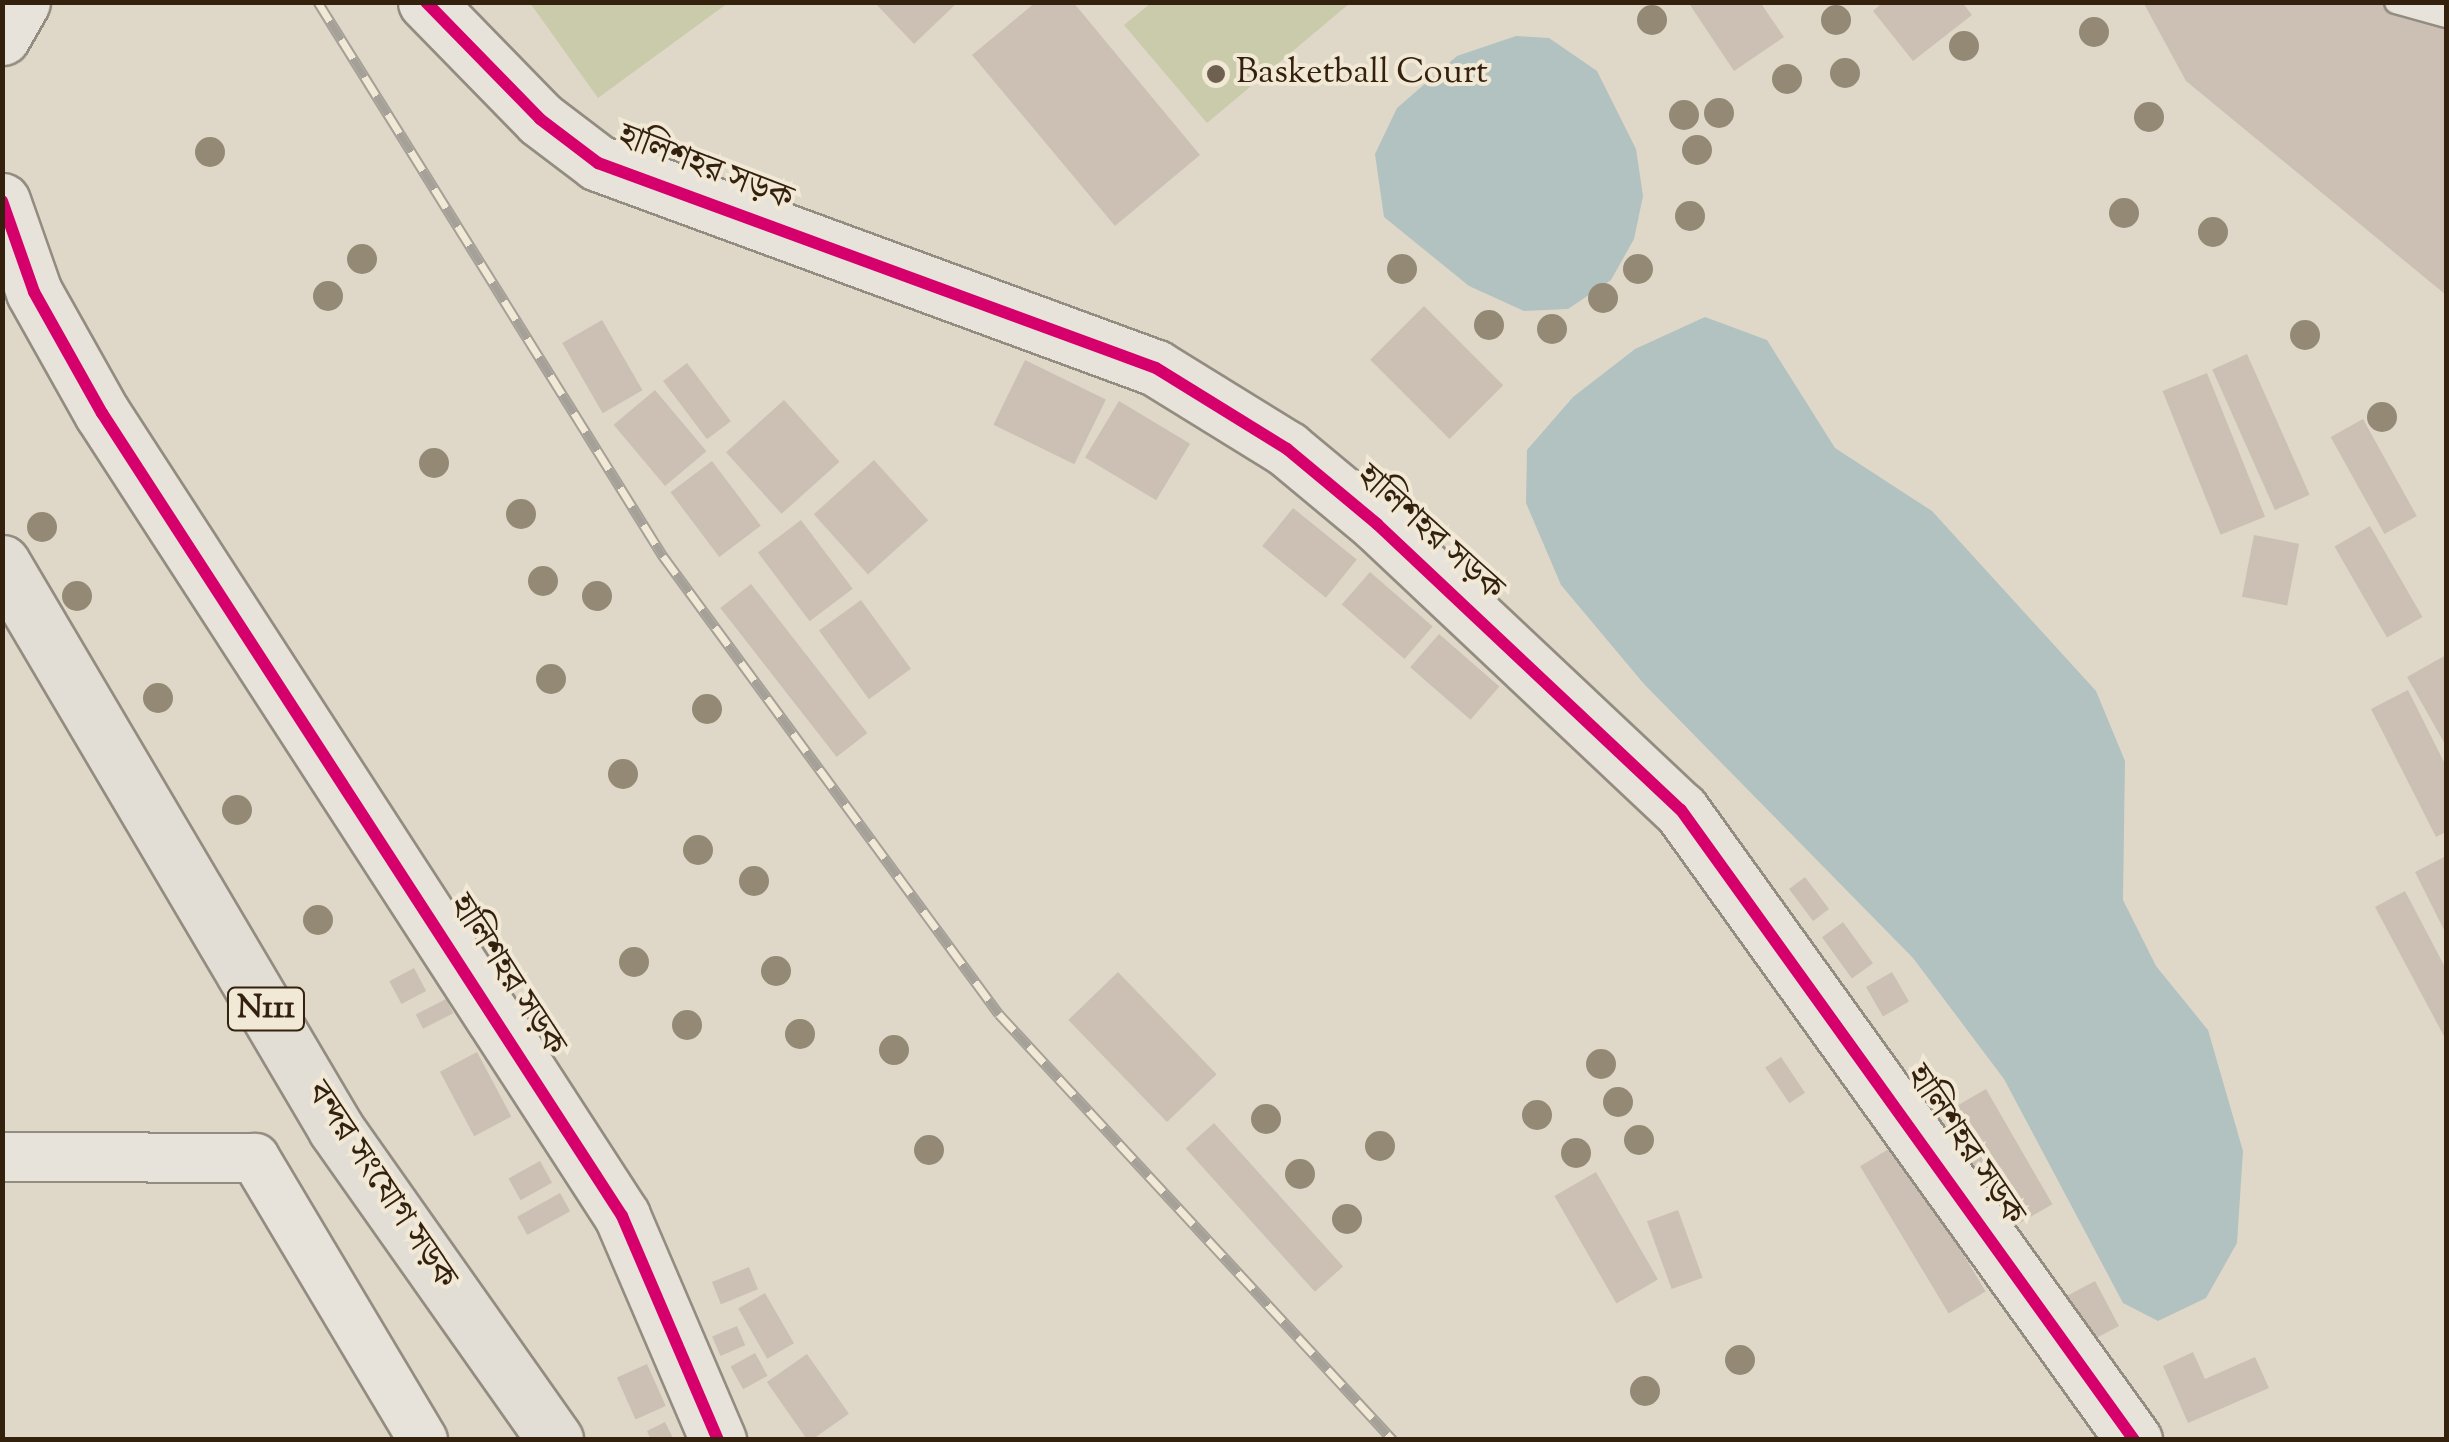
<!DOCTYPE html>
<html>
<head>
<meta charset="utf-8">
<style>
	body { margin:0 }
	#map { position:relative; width:2449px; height:1442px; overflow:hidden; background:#dfd8c8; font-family:"Sorts Mill Goudy","Noto Serif Bengali",serif }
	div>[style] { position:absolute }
	.green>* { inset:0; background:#c9cbaa }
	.water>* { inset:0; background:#b2c2c0 }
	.building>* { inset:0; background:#ccc0b4; transform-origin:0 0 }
	.roads { filter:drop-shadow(2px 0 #938c80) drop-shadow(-2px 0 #938c80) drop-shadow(0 2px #938c80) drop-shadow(0 -2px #938c80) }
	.lane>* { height:22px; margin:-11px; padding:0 11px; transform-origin:11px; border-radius:11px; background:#e7e3db }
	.street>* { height:48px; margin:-24px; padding:0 24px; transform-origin:24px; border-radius:24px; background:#e7e3db }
	.secondary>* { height:55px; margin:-27.5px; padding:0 27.5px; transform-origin:27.5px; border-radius:27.5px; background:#e7e3db }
	.highway>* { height:55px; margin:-27.5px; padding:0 27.5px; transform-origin:27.5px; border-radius:27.5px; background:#e2ded5 }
	.rail>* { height:11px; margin-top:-5.5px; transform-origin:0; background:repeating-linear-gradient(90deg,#f1e8d5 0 22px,#a5a098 0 44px); box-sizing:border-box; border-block:2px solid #a5a098 }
	.cycleway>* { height:12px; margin:-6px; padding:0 6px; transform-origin:6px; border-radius:6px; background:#d6006c }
	.trees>* { width:30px; height:30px; margin:-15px; border-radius:50%; background:#938974 }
	.dots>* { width:28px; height:28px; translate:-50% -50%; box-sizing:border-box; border:5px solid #f1e8d5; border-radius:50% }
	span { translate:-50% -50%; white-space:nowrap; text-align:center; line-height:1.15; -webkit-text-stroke:8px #f1e8d5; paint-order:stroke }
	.shield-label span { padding:2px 8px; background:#f1e8d5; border:2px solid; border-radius:8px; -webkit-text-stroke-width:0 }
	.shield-label { font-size:32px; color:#33210e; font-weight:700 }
	.poi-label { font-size:35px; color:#33210e }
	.left { translate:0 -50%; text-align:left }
	.street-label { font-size:35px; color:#33210e }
	.frame { position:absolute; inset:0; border:5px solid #33210e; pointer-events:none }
</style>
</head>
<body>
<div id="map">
	<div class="green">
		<div style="clip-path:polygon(530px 3px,728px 3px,598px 98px)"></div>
		<div style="clip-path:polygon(1151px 3px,1151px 2px,1350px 3px,1207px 123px,1124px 25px)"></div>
	</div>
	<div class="water">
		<div style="clip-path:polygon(1516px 36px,1549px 38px,1597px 71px,1636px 149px,1643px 196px,1634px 239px,1611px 280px,1568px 309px,1524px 311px,1469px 286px,1384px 217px,1375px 154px,1397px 108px,1457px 56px)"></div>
		<div style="clip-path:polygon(1705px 317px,1767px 340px,1835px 448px,1932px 511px,2096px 691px,2125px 761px,2123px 900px,2156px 966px,2208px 1030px,2243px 1151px,2237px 1243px,2206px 1298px,2158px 1321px,2123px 1303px,2004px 1079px,1913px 958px,1644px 684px,1561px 585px,1526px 503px,1527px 450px,1573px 397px,1635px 349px)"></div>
	</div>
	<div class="building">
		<div style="clip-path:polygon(874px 2px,958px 2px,914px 44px)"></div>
		<div style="clip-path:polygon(1036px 2px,1073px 2px,1200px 155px,1115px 226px,972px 55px)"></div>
		<div style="clip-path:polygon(1688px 2px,1760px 2px,1784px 37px,1734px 71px)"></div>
		<div style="clip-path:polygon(1883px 2px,1962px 2px,1972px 15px,1913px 61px,1873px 11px)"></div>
		<div style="clip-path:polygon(2143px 2px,2446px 2px,2446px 295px,2186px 81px)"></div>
		<div style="left:1424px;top:306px;width:112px;height:76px;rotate:45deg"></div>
		<div style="left:602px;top:320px;width:81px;height:46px;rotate:60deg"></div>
		<div style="left:2247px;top:354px;width:154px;height:38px;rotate:66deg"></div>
		<div style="left:1025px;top:360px;width:90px;height:72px;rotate:26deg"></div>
		<div style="left:687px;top:363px;width:73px;height:30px;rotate:53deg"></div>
		<div style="left:2207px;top:373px;width:155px;height:48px;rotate:68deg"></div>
		<div style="left:655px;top:390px;width:80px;height:54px;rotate:50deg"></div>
		<div style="left:784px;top:400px;width:83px;height:78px;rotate:48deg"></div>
		<div style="left:1119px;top:401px;width:83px;height:66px;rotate:31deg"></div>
		<div style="left:2363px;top:419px;width:111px;height:37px;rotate:61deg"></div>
		<div style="left:874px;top:460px;width:81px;height:81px;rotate:48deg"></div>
		<div style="left:712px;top:461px;width:81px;height:52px;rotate:53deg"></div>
		<div style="left:1293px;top:508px;width:82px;height:49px;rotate:39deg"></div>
		<div style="left:801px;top:520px;width:86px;height:54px;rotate:53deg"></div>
		<div style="left:2370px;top:526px;width:105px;height:41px;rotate:60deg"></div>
		<div style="left:2254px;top:535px;width:46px;height:63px;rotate:11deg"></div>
		<div style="left:1370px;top:572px;width:83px;height:43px;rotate:41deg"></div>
		<div style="left:751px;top:584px;width:189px;height:39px;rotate:52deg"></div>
		<div style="left:861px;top:600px;width:85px;height:52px;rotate:54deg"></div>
		<div style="left:1439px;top:634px;width:80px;height:44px;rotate:41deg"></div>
		<div style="clip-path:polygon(2446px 655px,2446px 746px,2407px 677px)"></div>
		<div style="clip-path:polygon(2408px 690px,2446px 766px,2446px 832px,2436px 837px,2371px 709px)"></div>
		<div style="clip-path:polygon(2446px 856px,2446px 934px,2415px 872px)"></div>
		<div style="left:1805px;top:877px;width:40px;height:20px;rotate:53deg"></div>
		<div style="clip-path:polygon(2405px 891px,2446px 969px,2446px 1040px,2375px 907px)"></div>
		<div style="left:1843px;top:922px;width:51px;height:26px;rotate:54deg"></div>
		<div style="left:414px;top:968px;width:26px;height:28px;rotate:62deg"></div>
		<div style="left:1118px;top:972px;width:142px;height:69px;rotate:46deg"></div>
		<div style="left:1892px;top:972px;width:34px;height:30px;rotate:60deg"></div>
		<div style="left:446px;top:999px;width:16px;height:34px;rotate:63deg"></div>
		<div style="left:477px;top:1052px;width:73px;height:42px;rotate:62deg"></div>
		<div style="left:1781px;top:1057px;width:43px;height:19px;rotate:56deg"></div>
		<div style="left:1986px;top:1089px;width:133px;height:52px;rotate:60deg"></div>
		<div style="left:1214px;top:1123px;width:193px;height:38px;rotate:48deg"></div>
		<div style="left:1897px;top:1144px;width:172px;height:43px;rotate:59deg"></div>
		<div style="left:540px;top:1161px;width:25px;height:36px;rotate:61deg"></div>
		<div style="left:1596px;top:1172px;width:124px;height:48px;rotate:60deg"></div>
		<div style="left:560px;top:1193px;width:21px;height:49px;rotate:61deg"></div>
		<div style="left:1678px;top:1210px;width:72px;height:33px;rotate:70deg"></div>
		<div style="left:749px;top:1267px;width:24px;height:40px;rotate:68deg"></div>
		<div style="left:2095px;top:1281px;width:51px;height:33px;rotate:62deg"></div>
		<div style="left:765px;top:1293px;width:58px;height:31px;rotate:60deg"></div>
		<div style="left:737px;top:1326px;width:21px;height:27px;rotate:67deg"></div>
		<div style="clip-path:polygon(2193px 1352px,2205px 1379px,2255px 1357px,2269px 1388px,2188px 1423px,2163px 1366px)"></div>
		<div style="left:755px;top:1353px;width:26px;height:28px;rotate:61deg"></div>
		<div style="left:807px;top:1354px;width:73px;height:49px;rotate:55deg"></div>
		<div style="left:647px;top:1364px;width:46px;height:33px;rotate:66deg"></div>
		<div style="clip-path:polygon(665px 1422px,674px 1440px,651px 1440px,647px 1431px)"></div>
	</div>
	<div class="roads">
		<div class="lane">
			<div style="left:2396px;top:2px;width:52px;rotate:15.6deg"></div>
		</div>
		<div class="street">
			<div style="left:2px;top:1157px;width:253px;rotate:0.2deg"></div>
			<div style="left:255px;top:1158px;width:328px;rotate:59.2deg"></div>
		</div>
		<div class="secondary">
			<div style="left:426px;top:2px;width:163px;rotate:45.7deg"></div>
			<div style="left:540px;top:119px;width:73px;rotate:37.2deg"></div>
			<div style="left:598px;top:163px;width:594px;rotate:20.17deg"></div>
			<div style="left:1156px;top:368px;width:154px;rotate:31.7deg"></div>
			<div style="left:1287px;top:449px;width:117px;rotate:39.8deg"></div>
			<div style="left:1377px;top:524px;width:417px;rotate:43.3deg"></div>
			<div style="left:1681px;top:810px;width:776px;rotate:54.28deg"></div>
			<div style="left:2px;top:37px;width:40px;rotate:-60.3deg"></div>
			<div style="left:2px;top:201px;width:96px;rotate:70.6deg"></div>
			<div style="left:34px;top:292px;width:139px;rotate:60.7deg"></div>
			<div style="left:102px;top:413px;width:957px;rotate:57.07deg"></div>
			<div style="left:622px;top:1216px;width:244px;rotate:66.8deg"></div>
		</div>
		<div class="highway">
			<div style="left:2px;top:563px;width:657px;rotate:59.45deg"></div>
			<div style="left:336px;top:1129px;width:380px;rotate:54.8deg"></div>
		</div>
	</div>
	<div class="rail">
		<div style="left:318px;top:2px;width:653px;rotate:58.09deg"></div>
		<div style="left:663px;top:556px;width:568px;rotate:53.74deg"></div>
		<div style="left:999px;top:1014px;width:580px;rotate:47.23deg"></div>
	</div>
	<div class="cycleway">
		<div style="left:426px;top:2px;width:163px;rotate:45.7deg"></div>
		<div style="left:540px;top:119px;width:73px;rotate:37.2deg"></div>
		<div style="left:598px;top:163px;width:594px;rotate:20.17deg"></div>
		<div style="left:1156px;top:368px;width:154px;rotate:31.7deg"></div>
		<div style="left:1287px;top:449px;width:117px;rotate:39.8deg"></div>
		<div style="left:1377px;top:524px;width:417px;rotate:43.3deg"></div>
		<div style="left:1681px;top:810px;width:776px;rotate:54.28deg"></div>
		<div style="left:2px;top:201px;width:96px;rotate:70.6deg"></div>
		<div style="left:34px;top:292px;width:139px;rotate:60.7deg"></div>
		<div style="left:102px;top:413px;width:957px;rotate:57.07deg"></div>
		<div style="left:622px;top:1216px;width:244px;rotate:66.8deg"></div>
	</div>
	<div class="trees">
		<div style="left:1652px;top:20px"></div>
		<div style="left:1836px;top:20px"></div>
		<div style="left:2094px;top:32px"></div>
		<div style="left:1964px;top:46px"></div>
		<div style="left:1845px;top:73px"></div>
		<div style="left:1787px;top:79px"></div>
		<div style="left:1719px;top:113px"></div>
		<div style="left:1684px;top:115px"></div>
		<div style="left:2149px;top:117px"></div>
		<div style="left:1697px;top:150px"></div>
		<div style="left:210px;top:152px"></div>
		<div style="left:2124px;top:213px"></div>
		<div style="left:1690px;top:216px"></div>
		<div style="left:2213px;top:232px"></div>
		<div style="left:362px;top:259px"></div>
		<div style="left:1402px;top:269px"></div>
		<div style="left:1638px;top:269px"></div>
		<div style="left:328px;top:296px"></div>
		<div style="left:1603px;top:298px"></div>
		<div style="left:1489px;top:325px"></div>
		<div style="left:1552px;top:329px"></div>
		<div style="left:2305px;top:335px"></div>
		<div style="left:2382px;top:417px"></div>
		<div style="left:434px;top:463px"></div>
		<div style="left:521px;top:514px"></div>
		<div style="left:42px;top:527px"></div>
		<div style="left:543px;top:581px"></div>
		<div style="left:77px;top:596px"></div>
		<div style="left:597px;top:596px"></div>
		<div style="left:551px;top:679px"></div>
		<div style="left:158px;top:698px"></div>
		<div style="left:707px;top:709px"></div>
		<div style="left:623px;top:774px"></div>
		<div style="left:237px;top:810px"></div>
		<div style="left:698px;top:850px"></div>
		<div style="left:754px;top:881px"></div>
		<div style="left:318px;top:920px"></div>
		<div style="left:634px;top:962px"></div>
		<div style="left:776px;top:971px"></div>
		<div style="left:687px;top:1025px"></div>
		<div style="left:800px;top:1034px"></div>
		<div style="left:894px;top:1050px"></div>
		<div style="left:1601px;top:1064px"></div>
		<div style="left:1618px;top:1102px"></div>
		<div style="left:1537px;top:1115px"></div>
		<div style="left:1266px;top:1119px"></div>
		<div style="left:1639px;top:1140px"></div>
		<div style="left:1380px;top:1146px"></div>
		<div style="left:929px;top:1150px"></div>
		<div style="left:1576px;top:1153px"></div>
		<div style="left:1300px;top:1174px"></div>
		<div style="left:1347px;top:1219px"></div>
		<div style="left:1740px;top:1360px"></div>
		<div style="left:1645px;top:1391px"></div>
	</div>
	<div class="dots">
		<div style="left:1216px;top:74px;background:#6f614f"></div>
	</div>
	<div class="shield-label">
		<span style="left:266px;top:1009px">N111</span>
	</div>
	<div class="poi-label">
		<span class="left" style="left:1236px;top:74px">Basketball Court</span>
	</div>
	<div class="street-label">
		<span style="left:705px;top:169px;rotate:21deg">হালিশহর সড়ক</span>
		<span style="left:1429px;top:534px;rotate:42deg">হালিশহর সড়ক</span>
		<span style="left:506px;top:976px;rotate:57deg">হালিশহর সড়ক</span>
		<span style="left:1964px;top:1146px;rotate:56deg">হালিশহর সড়ক</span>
		<span style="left:380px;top:1186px;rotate:56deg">বন্দর সংযোগ সড়ক</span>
	</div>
	<div class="frame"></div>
</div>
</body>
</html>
